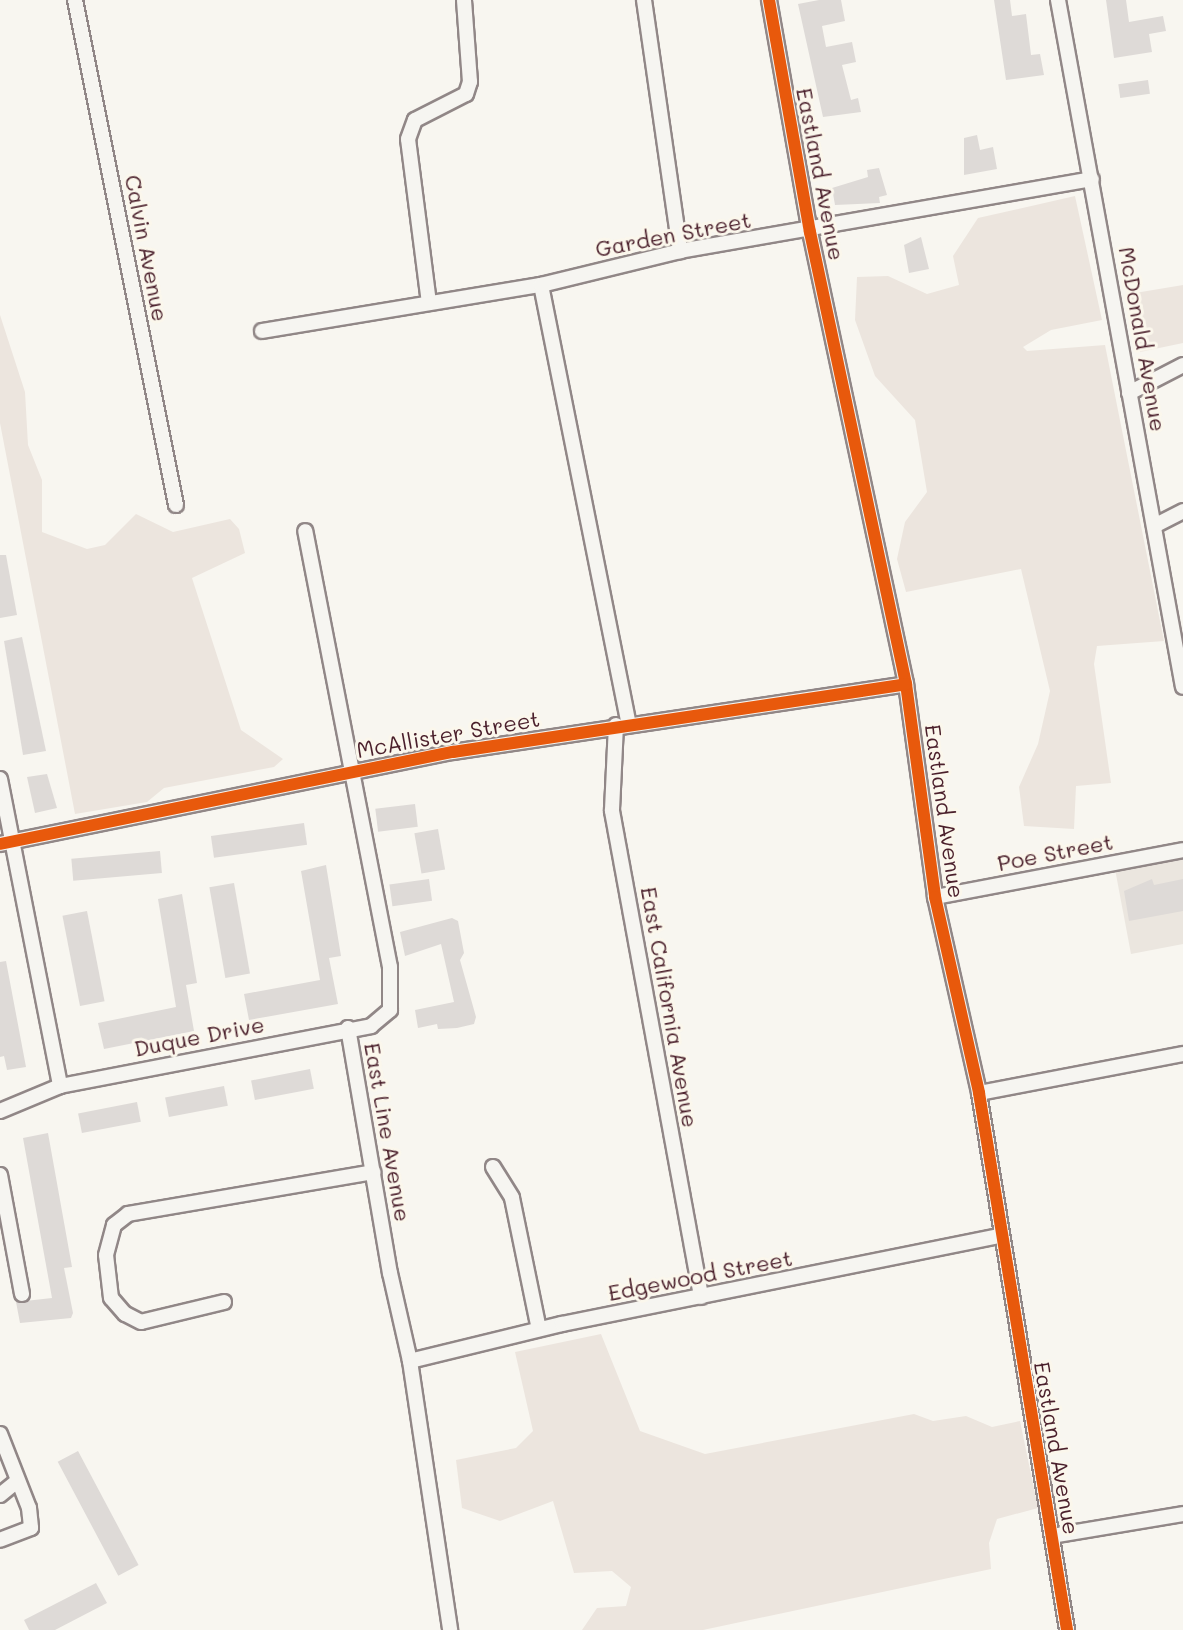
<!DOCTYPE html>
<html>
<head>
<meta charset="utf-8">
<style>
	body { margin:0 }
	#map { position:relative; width:1183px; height:1630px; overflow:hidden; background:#f8f6f0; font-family:Mali,sans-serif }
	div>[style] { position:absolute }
	.built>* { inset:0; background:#ebe6df }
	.green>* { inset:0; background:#ece5de }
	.building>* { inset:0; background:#dedad7; transform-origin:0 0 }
	.roads { filter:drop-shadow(2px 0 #918787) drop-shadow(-2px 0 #918787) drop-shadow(0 2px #918787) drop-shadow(0 -2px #918787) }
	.minor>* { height:14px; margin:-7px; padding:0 7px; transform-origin:7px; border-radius:7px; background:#f6f5f1 }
	.cycleway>* { height:12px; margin:-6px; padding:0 6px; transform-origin:6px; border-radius:6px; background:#e8590c }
	span { translate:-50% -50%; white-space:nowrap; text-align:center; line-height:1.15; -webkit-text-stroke:6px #fbf7ec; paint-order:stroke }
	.street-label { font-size:22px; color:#4a1f2b }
</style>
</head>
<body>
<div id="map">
	<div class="built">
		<div style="clip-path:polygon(1183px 858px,1183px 944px,1131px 954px,1115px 869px)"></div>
	</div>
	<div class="green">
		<div style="clip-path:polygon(1075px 196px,1102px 320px,1051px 330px,1023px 347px,1027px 351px,1105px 345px,1164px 641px,1097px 646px,1094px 664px,1111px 783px,1076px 786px,1074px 829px,1024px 826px,1019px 787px,1038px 744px,1050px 691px,1021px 569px,906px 592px,897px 559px,905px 522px,927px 492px,915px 420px,875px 376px,855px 320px,857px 277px,888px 276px,927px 294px,959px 285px,953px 256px,978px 218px)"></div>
		<div style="clip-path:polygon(1183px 285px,1183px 343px,1140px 352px,1129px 294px)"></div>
		<div style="clip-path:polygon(0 315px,25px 392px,28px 445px,42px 480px,42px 532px,87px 549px,105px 545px,136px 514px,173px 532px,230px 519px,239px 529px,245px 553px,192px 578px,241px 730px,283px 759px,274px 767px,164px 788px,147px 802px,75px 814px,0 423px)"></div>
		<div style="clip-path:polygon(601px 1334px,640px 1431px,705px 1454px,914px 1414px,933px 1421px,966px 1416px,992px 1427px,1020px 1421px,1038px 1508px,997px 1519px,989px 1543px,991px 1569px,703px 1630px,582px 1630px,597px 1608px,626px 1606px,631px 1587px,612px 1571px,574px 1573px,553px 1501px,500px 1521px,462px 1508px,456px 1460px,516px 1448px,533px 1431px,515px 1352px)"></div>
	</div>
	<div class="building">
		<div style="clip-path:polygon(819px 0,841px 0,845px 21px,822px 26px,826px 47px,852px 42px,856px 62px,842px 65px,851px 100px,858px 98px,861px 112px,823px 117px,798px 4px)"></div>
		<div style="clip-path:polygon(994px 0,1010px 0,1012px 16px,1026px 14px,1031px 55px,1040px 54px,1044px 75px,1006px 80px)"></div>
		<div style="clip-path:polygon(1106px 0,1126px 0,1129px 22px,1163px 16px,1166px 31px,1149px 34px,1152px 52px,1114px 58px)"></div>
		<div style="left:1148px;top:80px;width:14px;height:30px;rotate:82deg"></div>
		<div style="clip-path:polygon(977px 135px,980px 150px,993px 147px,997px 169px,964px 175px,964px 138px)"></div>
		<div style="clip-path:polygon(879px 168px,887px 195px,879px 197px,880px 203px,835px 205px,832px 188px,868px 177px,867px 170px)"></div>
		<div style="clip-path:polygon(921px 237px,929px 269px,909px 273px,904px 245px)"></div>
		<div style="clip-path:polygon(0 555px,6px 555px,17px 615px,0 618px)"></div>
		<div style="clip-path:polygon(22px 637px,46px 751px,23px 755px,4px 641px)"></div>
		<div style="clip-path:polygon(47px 774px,57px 808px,35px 813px,27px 777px)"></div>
		<div style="left:415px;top:804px;width:23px;height:40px;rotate:83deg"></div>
		<div style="left:304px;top:823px;width:22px;height:94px;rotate:82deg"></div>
		<div style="left:438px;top:829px;width:41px;height:24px;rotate:80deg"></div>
		<div style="left:160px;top:851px;width:22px;height:89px;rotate:85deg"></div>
		<div style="clip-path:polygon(326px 865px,341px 956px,329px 958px,338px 1004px,249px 1020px,244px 994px,320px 980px,301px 871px)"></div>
		<div style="left:429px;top:879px;width:22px;height:40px;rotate:82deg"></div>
		<div style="clip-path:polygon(1152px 879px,1154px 885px,1183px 879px,1183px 911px,1129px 921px,1124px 891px)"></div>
		<div style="left:234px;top:883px;width:92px;height:25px;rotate:80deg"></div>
		<div style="clip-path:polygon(182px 894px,197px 983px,186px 985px,194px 1031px,104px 1049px,98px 1023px,176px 1007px,158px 899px)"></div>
		<div style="left:87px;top:911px;width:92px;height:25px;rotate:79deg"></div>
		<div style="clip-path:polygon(452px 918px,458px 921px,464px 953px,460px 960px,476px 1017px,474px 1024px,457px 1028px,438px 1029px,437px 1024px,418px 1028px,415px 1010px,454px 1002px,441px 944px,405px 956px,400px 932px)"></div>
		<div style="clip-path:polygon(6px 961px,26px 1067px,7px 1070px,4px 1056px,0 1057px,0 962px)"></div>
		<div style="left:310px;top:1069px;width:20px;height:60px;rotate:79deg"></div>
		<div style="left:224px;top:1086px;width:20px;height:60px;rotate:79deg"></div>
		<div style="left:137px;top:1102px;width:20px;height:60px;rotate:79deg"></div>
		<div style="clip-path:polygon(48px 1133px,72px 1267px,64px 1268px,73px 1313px,71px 1318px,20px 1323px,16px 1302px,52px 1298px,23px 1138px)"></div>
		<div style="left:78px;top:1451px;width:129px;height:23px;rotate:62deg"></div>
		<div style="clip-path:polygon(96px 1583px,107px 1603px,55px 1630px,29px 1630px,24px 1620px)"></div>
	</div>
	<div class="roads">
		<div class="minor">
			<div style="left:75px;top:0;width:515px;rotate:78.69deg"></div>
			<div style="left:644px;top:0;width:254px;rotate:81.8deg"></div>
			<div style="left:769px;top:0;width:236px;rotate:80deg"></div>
			<div style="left:810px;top:232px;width:462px;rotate:78deg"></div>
			<div style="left:906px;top:684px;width:215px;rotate:82.2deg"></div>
			<div style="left:935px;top:897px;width:201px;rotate:77.3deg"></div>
			<div style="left:979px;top:1093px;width:544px;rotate:80.69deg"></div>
			<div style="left:1058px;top:0;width:698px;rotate:79.69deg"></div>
			<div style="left:541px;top:285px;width:448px;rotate:78.7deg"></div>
			<div style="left:429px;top:303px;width:165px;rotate:-97.3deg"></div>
			<div style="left:408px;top:139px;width:20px;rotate:-70deg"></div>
			<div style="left:415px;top:120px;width:57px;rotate:-27deg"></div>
			<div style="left:466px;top:94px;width:13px;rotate:-72deg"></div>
			<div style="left:470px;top:82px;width:82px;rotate:-94.2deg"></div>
			<div style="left:262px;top:331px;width:283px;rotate:-9.4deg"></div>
			<div style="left:541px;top:285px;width:143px;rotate:-13.7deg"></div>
			<div style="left:680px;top:251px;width:418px;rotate:-9.9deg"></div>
			<div style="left:1129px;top:393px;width:61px;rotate:-27.4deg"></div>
			<div style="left:1154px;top:526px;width:33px;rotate:-27deg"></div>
			<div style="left:616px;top:725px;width:86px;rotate:92.7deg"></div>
			<div style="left:612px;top:811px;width:494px;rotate:79.6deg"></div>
			<div style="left:0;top:779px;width:313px;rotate:78.9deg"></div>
			<div style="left:0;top:844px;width:462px;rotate:-11.5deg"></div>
			<div style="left:453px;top:752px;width:458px;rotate:-8.5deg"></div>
			<div style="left:935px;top:897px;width:252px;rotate:-10.7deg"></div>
			<div style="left:348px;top:1028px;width:249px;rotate:80.3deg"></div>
			<div style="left:390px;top:1273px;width:90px;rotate:77.2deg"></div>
			<div style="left:410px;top:1361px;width:272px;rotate:81.5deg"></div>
			<div style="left:979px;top:1093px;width:208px;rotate:-10.8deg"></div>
			<div style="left:0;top:1111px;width:65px;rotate:-22.6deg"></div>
			<div style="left:60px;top:1086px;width:317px;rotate:-10.9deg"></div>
			<div style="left:371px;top:1026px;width:25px;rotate:-40deg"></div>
			<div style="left:390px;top:1010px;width:43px;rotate:-90deg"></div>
			<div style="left:390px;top:967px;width:444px;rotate:-101deg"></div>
			<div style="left:493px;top:1167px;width:36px;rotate:58deg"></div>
			<div style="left:512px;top:1198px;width:134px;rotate:78.4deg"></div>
			<div style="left:0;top:1175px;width:121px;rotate:79.5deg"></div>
			<div style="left:224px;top:1302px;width:85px;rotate:166.5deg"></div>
			<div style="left:141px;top:1322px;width:18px;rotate:-153deg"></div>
			<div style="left:125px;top:1314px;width:21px;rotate:-131deg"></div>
			<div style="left:111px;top:1298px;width:43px;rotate:-96.6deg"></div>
			<div style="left:106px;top:1255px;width:31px;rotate:-75deg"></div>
			<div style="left:114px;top:1225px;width:18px;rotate:-38deg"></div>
			<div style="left:128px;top:1214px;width:249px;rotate:-9.7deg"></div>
			<div style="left:410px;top:1361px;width:156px;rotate:-13.7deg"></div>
			<div style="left:562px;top:1324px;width:447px;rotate:-11.4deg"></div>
			<div style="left:0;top:1434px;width:79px;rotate:68.6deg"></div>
			<div style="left:29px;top:1508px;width:20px;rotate:84deg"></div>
			<div style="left:31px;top:1528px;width:33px;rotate:159deg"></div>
			<div style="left:0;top:1495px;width:22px;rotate:-39deg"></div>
			<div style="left:1052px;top:1536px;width:133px;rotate:-9.5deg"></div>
		</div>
	</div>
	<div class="cycleway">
		<div style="left:769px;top:0;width:236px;rotate:80deg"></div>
		<div style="left:810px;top:232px;width:462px;rotate:78deg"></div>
		<div style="left:906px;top:684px;width:215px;rotate:82.2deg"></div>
		<div style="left:935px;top:897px;width:201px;rotate:77.3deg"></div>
		<div style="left:979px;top:1093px;width:544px;rotate:80.69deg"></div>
		<div style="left:0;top:844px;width:462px;rotate:-11.5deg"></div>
		<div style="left:453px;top:752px;width:458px;rotate:-8.5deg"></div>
	</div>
	<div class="street-label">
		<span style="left:821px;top:174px;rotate:79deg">Eastland Avenue</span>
		<span style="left:673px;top:234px;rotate:-11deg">Garden Street</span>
		<span style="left:147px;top:248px;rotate:79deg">Calvin Avenue</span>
		<span style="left:1143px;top:339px;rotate:80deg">McDonald Avenue</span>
		<span style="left:448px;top:734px;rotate:-10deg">McAllister Street</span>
		<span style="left:945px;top:811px;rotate:82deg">Eastland Avenue</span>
		<span style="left:1055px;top:852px;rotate:-11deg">Poe Street</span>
		<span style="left:670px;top:1007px;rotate:80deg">East California Avenue</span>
		<span style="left:199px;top:1036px;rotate:-11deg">Duque Drive</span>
		<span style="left:388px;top:1132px;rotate:80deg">East Line Avenue</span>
		<span style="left:700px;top:1275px;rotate:-11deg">Edgewood Street</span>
		<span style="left:1057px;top:1448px;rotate:80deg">Eastland Avenue</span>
	</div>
</div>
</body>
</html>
